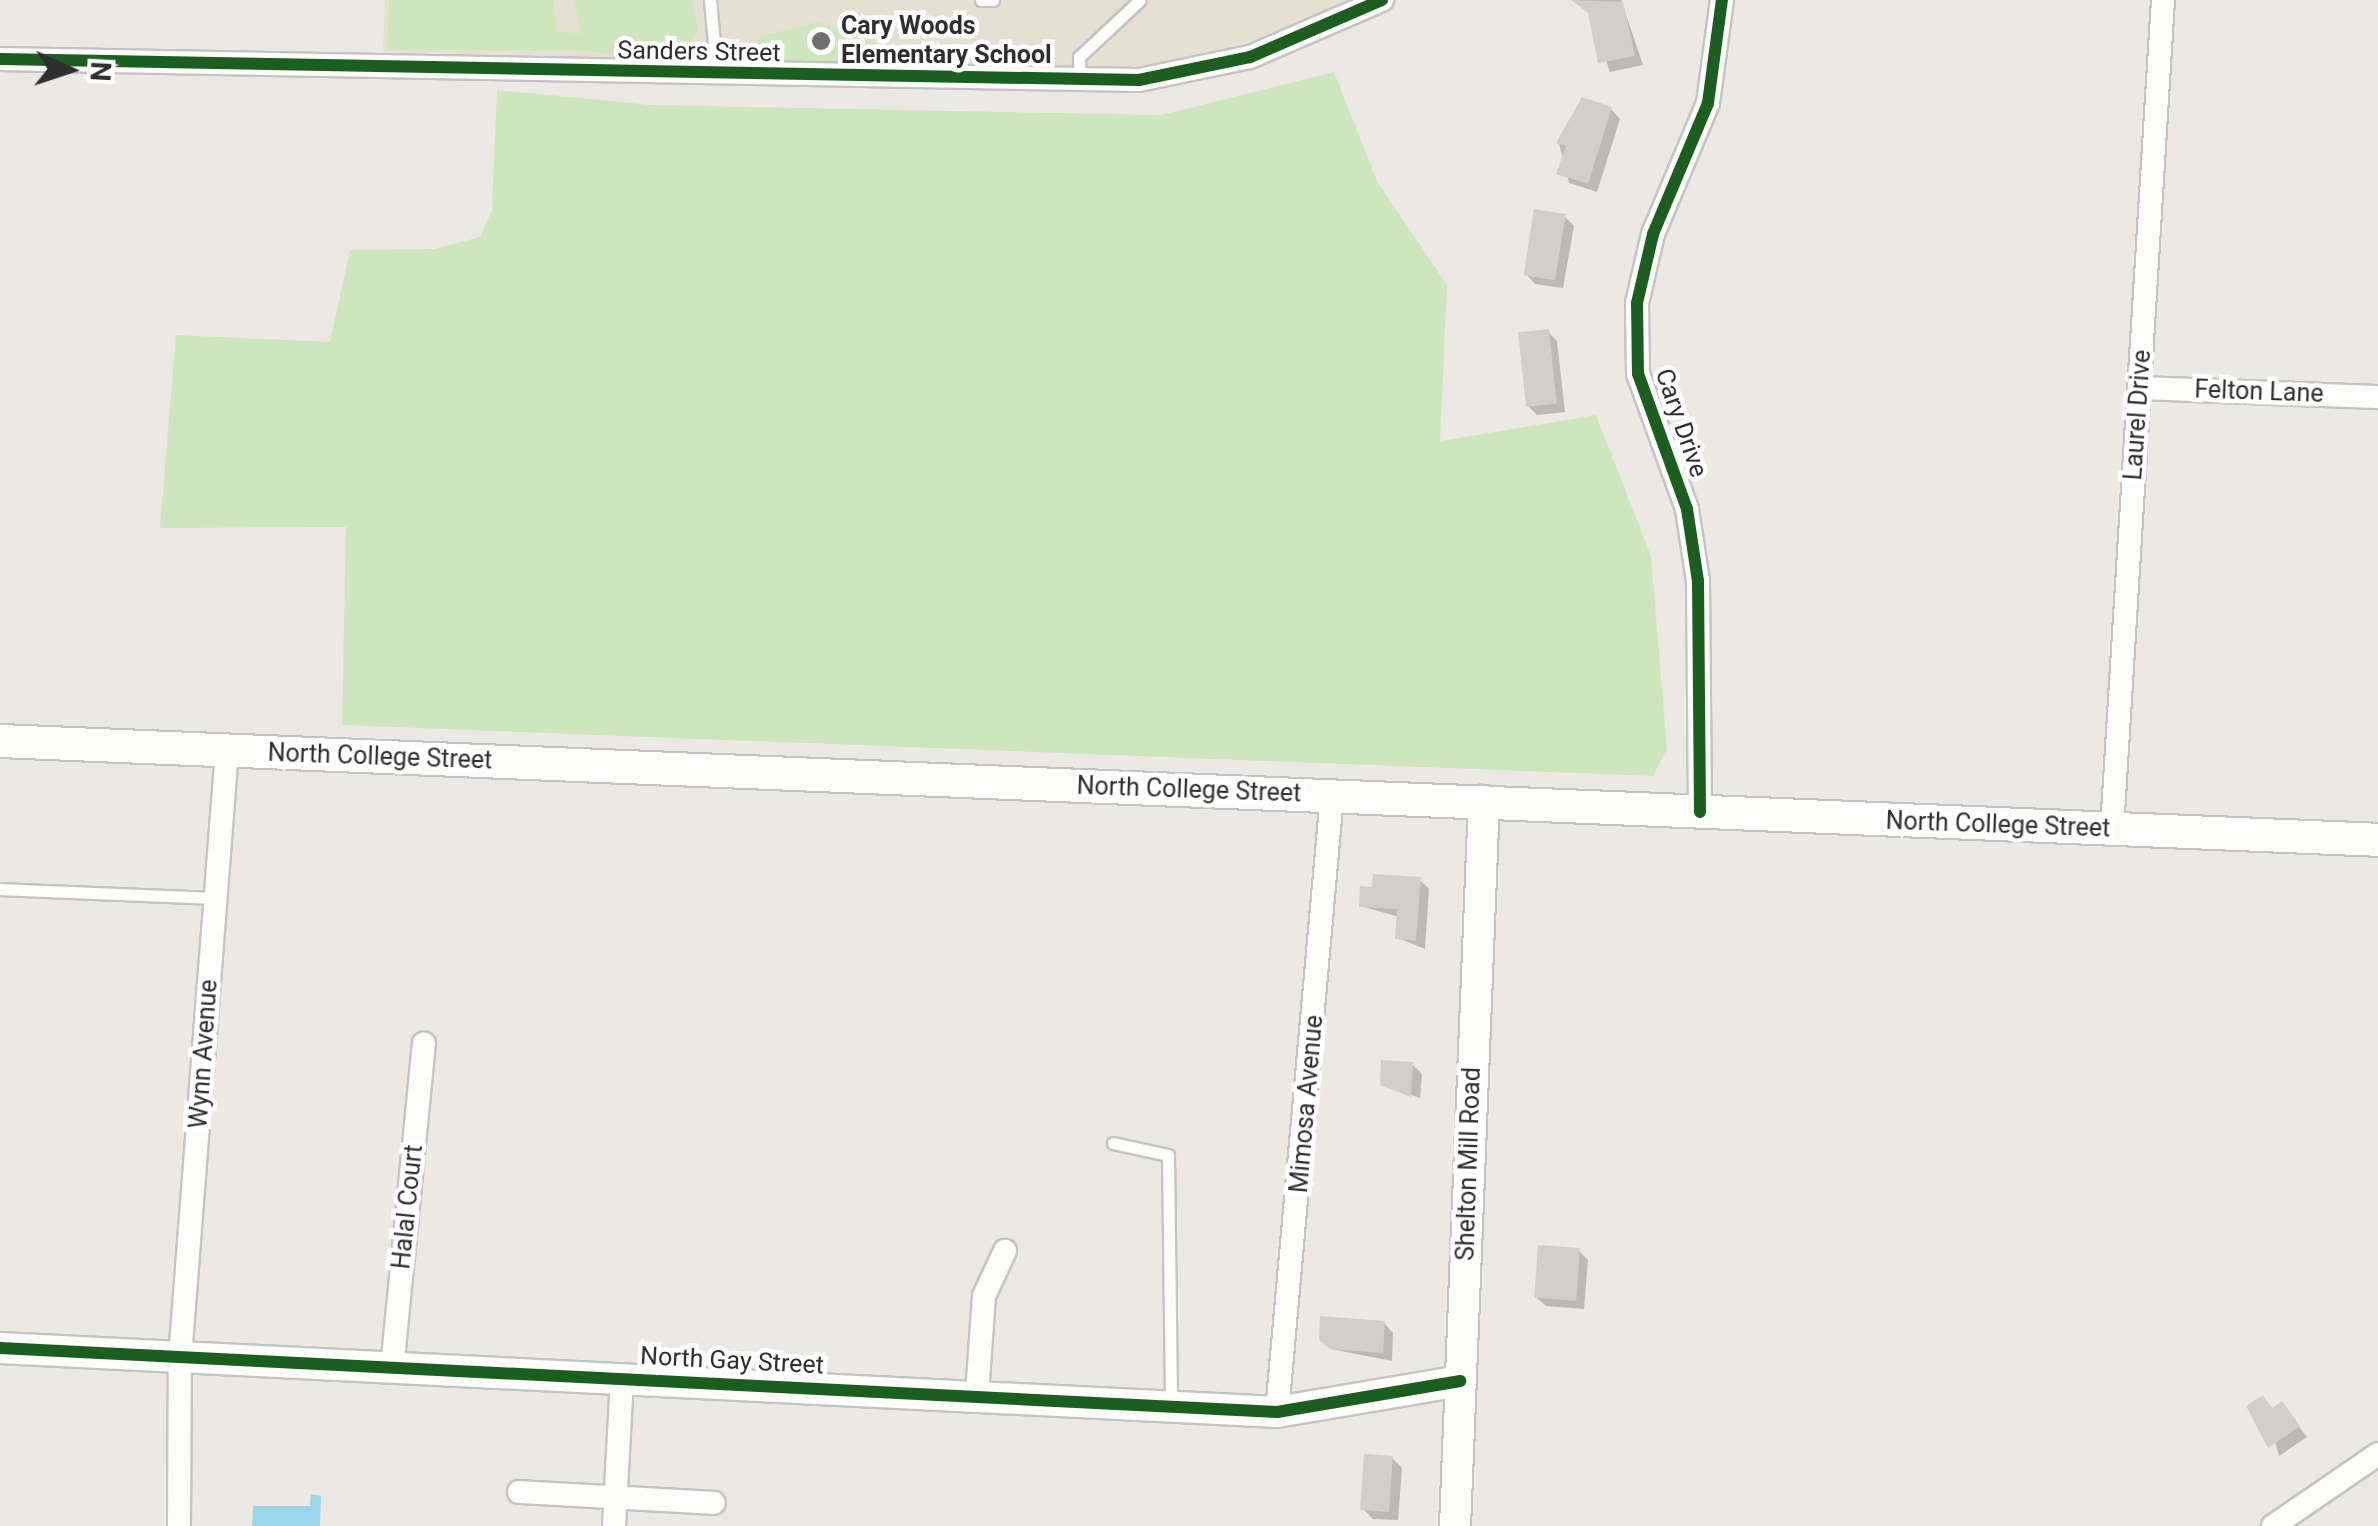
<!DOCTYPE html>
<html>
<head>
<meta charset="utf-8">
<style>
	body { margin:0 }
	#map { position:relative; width:2378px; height:1526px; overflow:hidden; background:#ece8e4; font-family:Roboto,sans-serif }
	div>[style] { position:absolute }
	.education>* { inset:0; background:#e6e0d3 }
	.green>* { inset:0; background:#cee6be }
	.water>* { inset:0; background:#99d6ec }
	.shadow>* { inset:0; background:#0003 }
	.building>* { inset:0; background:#d1cecb; transform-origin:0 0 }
	.roads { filter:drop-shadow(2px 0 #c5c4c5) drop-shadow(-2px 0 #c5c4c5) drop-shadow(0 2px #c5c4c5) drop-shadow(0 -2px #c5c4c5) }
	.service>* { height:11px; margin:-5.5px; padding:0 5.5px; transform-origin:5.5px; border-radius:5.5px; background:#fcfcfb }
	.minor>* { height:22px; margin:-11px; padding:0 11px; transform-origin:11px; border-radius:11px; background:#fcfcfb }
	.tertiary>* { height:30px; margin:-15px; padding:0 15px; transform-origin:15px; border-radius:15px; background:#fcfcfb }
	.secondary>* { height:32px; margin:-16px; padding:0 16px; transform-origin:16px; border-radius:16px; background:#fcfcfb }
	.cycleway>* { height:12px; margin:-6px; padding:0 6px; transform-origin:6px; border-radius:6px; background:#1b5e20 }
	.dots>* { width:28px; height:28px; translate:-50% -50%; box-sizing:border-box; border:5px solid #fff; border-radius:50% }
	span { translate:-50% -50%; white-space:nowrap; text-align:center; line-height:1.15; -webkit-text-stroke:9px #fff; paint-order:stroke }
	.poi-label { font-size:25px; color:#2e2e2e; font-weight:700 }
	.left { translate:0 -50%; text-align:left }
	.street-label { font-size:25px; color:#2e2e2e }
	.north { position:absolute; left:20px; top:20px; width:100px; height:100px; -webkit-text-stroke:8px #fff; paint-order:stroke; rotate:93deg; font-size:28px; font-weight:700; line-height:40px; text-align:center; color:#2e2e2e }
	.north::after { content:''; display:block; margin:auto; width:35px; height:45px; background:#2e2e2e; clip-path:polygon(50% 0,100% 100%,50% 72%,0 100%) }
</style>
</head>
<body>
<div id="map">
	<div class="education">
		<div style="clip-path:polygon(385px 0,1356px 0,1207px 57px,1090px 71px,383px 52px)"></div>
	</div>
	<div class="green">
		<div style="clip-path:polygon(389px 0,553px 0,557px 32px,581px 33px,574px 0,692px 0,698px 30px,689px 43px,703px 56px,693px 64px,587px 51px,387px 50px)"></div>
		<div style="clip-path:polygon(818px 22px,890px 49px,893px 65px,741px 59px,761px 36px)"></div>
		<div style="clip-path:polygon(1334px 72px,1377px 181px,1447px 285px,1440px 441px,1596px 415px,1651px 556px,1667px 749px,1653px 776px,342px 725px,346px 527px,160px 528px,176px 335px,330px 342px,350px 250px,434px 249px,480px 237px,492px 210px,497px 90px,651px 105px,1161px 115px)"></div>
	</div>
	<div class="water">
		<div style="clip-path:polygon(311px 1494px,321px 1496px,320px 1526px,252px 1526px,253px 1506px,310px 1506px)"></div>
	</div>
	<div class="shadow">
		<div style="clip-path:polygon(1572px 0,1621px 0,1643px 65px,1610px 72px,1591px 15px)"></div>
		<div style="clip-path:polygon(1611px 109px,1620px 119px,1597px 192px,1569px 183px,1559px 143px)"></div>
		<div style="clip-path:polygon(1564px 216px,1574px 226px,1563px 288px,1535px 284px,1526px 274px)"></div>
		<div style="clip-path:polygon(1548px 332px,1557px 341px,1565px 412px,1537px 415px,1527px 405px)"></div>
		<div style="clip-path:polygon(1420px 880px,1429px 889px,1425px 949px,1398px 938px,1399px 917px,1361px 906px)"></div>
		<div style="clip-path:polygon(1412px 1064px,1422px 1074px,1420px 1098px,1382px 1084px)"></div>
		<div style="clip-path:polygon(1579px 1251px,1588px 1260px,1584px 1309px,1546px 1306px,1536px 1297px)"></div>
		<div style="clip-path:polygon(1384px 1323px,1393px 1333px,1392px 1361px,1331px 1349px)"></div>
		<div style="clip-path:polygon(2263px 1398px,2274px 1410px,2282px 1404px,2307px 1437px,2279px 1456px)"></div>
		<div style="clip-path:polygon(1392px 1458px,1402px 1468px,1398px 1520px,1373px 1519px,1363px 1509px)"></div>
	</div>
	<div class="building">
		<div style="clip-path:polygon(1571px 0,1623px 2px,1635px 56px,1598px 63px,1588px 13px)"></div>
		<div style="clip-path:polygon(1582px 97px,1612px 107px,1588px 184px,1556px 174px,1566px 146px,1556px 143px)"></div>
		<div style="left:1534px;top:209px;width:32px;height:67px;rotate:9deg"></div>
		<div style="left:1549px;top:329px;width:75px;height:31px;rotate:84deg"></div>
		<div style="clip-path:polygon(1373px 874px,1421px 877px,1416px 941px,1395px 939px,1397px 909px,1359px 907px,1360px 886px,1372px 887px)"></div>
		<div style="clip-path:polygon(1381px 1060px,1413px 1062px,1411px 1097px,1380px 1085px)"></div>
		<div style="left:1538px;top:1245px;width:42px;height:53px;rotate:4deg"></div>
		<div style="clip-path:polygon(1320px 1316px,1385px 1321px,1383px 1353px,1330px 1349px,1319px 1340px)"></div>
		<div style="clip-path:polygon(2263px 1395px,2272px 1408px,2282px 1401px,2300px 1426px,2268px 1448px,2246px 1406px)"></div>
		<div style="left:1364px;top:1454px;width:29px;height:56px;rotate:4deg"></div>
	</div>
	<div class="roads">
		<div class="service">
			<div style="left:710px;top:0;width:75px;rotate:84.7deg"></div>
			<div style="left:981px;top:0;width:12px"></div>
			<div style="left:1080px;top:79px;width:22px;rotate:-93deg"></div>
			<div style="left:1079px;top:57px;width:83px;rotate:-43.1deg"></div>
			<div style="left:0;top:889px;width:216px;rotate:2.4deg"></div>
			<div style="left:1113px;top:1143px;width:56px;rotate:12.3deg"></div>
			<div style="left:1168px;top:1155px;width:250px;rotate:89.3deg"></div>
		</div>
		<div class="minor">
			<div style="left:0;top:59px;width:1139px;rotate:1.06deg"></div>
			<div style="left:1139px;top:80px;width:113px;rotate:-11.7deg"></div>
			<div style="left:1250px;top:57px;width:144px;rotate:-23.4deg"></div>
			<div style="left:2139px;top:388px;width:239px;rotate:2.2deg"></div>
			<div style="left:1700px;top:812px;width:231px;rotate:-90.5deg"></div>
			<div style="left:1698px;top:581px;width:73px;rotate:-98.7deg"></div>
			<div style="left:1687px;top:509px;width:144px;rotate:-109.9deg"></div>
			<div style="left:1638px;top:374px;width:71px;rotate:-90.8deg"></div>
			<div style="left:1637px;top:303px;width:71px;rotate:-76.9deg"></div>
			<div style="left:1653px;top:234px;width:142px;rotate:-67.2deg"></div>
			<div style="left:1708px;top:103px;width:104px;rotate:-82.3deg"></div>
			<div style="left:2112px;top:829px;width:831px;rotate:-86.48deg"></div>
			<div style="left:392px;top:1369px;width:327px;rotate:-84.4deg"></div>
			<div style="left:977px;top:1394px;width:98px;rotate:-85.9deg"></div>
			<div style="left:984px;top:1296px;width:50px;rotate:-65deg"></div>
			<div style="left:1277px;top:1412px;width:618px;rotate:-84.9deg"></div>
			<div style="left:519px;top:1492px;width:195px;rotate:3.2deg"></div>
			<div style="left:179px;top:1526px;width:168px;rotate:-89.7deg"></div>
			<div style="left:180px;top:1358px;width:610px;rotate:-85.58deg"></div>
			<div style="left:614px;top:1526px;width:147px;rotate:-86.9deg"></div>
			<div style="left:2273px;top:1526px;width:127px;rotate:-34.4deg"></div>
		</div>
		<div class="tertiary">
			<div style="left:0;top:1348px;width:1279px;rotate:2.87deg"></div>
			<div style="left:1277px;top:1412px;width:186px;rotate:-9.6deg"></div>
			<div style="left:1455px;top:1526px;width:726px;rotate:-87.71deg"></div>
		</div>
		<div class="secondary">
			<div style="left:0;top:741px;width:2380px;rotate:2.38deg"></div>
		</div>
	</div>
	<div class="cycleway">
		<div style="left:0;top:59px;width:1139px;rotate:1.06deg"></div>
		<div style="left:1139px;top:80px;width:113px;rotate:-11.7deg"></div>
		<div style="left:1250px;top:57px;width:144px;rotate:-23.4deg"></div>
		<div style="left:1700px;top:812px;width:231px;rotate:-90.5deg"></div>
		<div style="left:1698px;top:581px;width:73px;rotate:-98.7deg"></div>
		<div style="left:1687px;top:509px;width:144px;rotate:-109.9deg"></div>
		<div style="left:1638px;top:374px;width:71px;rotate:-90.8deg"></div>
		<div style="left:1637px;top:303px;width:71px;rotate:-76.9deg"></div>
		<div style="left:1653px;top:234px;width:142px;rotate:-67.2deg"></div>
		<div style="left:1708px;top:103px;width:104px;rotate:-82.3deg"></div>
		<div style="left:0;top:1348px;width:1279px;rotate:2.87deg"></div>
		<div style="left:1277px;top:1412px;width:186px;rotate:-9.6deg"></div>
	</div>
	<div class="dots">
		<div style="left:821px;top:41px;background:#706f6e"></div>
	</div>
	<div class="poi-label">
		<span class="left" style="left:841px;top:41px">Cary Woods<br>Elementary School</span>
	</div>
	<div class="street-label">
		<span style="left:699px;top:52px;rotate:1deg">Sanders Street</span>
		<span style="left:2259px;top:392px;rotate:2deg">Felton Lane</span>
		<span style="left:2138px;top:415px;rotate:-86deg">Laurel Drive</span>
		<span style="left:1681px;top:423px;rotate:71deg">Cary Drive</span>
		<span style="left:380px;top:757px;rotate:2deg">North College Street</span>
		<span style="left:1189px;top:790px;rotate:2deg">North College Street</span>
		<span style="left:1998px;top:825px;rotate:2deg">North College Street</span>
		<span style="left:204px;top:1054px;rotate:-86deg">Wynn Avenue</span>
		<span style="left:1307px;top:1104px;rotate:-85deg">Mimosa Avenue</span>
		<span style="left:1469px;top:1164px;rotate:-88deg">Shelton Mill Road</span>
		<span style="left:408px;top:1207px;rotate:-84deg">Halal Court</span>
		<span style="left:732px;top:1361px;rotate:3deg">North Gay Street</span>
	</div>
	<div class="north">N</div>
</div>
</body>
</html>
